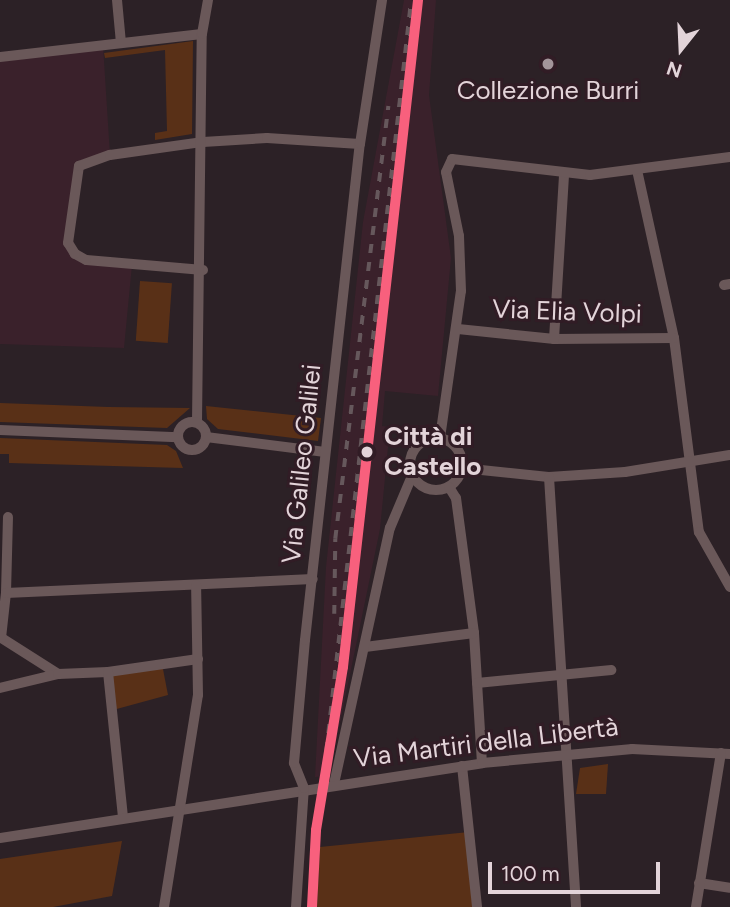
<!DOCTYPE html>
<html>
<head>
<meta charset="utf-8">
<style>
	body { margin:0 }
	#map { position:relative; width:730px; height:907px; overflow:hidden; background:#2c2126; font-family:Figtree,sans-serif }
	div>[style] { position:absolute }
	.built>* { inset:0; background:#3a212b }
	.green>* { inset:0; background:#593017; transform-origin:0 0 }
	.street>* { height:10px; margin:-5px; padding:0 5px; transform-origin:5px; border-radius:5px; background:#6a5859 }
	.street>.ring { margin:-5px; padding:0; box-sizing:content-box; background:none; border:10px solid #6a5859; border-radius:50% }
	.rail>* { height:3.5px; margin-top:-1.75px; transform-origin:0; background:repeating-linear-gradient(90deg,#66585c 0 9px,transparent 0 18px) }
	.rail-1>* { height:10px; margin:-5px; padding:0 5px; transform-origin:5px; border-radius:5px; background:#f8607d }
	.dots>* { width:19px; height:19px; translate:-50% -50%; box-sizing:border-box; border:4px solid #311c25; border-radius:50% }
	span { translate:-50% -50%; white-space:nowrap; text-align:center; line-height:1.15; -webkit-text-stroke:6px #311c25; paint-order:stroke }
	.poi-label { font-size:26px; color:#e3d4d9 }
	.street-label { font-size:26px; color:#e3d4d9 }
	.stop-label { font-size:26px; color:#e3d4d9; font-weight:700 }
	.left { translate:0 -50%; text-align:left }
	.north { position:absolute; left:646px; top:14px; width:70px; height:70px; -webkit-text-stroke:5px #311c25; paint-order:stroke; rotate:198deg; font-size:19px; font-weight:700; line-height:28px; text-align:center; color:#e3d4d9 }
	.north::after { content:''; display:block; margin:auto; width:24px; height:32px; background:#e3d4d9; clip-path:polygon(50% 0,100% 100%,50% 72%,0 100%) }
	.scale { position:absolute; left:488px; top:862px; width:172px; height:32px; box-sizing:border-box; border:4px solid #e3d4d9; border-top:0; padding-left:9px; font-size:21px; line-height:24px; white-space:nowrap; color:#e3d4d9; -webkit-text-stroke:5px #311c25; paint-order:stroke }
</style>
</head>
<body>
<div id="map">
	<div class="built">
		<div style="clip-path:polygon(404px 0,436px 0,429px 95px,451px 258px,438px 396px,385px 391px,382px 426px,390px 427px,380px 529px,329px 776px,315px 777px,326px 567px,363px 222px)"></div>
		<div style="clip-path:polygon(103px 45px,110px 155px,79px 166px,68px 243px,75px 254px,132px 265px,124px 348px,0 344px,0 57px)"></div>
	</div>
	<div class="green">
		<div style="clip-path:polygon(193px 41px,192px 134px,155px 140px,155px 133px,167px 131px,165px 50px,105px 58px,104px 53px)"></div>
		<div style="left:140px;top:281px;width:32px;height:60px;rotate:4deg"></div>
		<div style="clip-path:polygon(0 403px,108px 407px,190px 408px,167px 428px,0 422px)"></div>
		<div style="clip-path:polygon(206px 406px,321px 418px,318px 441px,218px 429px,207px 419px)"></div>
		<div style="clip-path:polygon(0 438px,167px 445px,176px 451px,183px 468px,9px 463px,9px 454px,0 454px)"></div>
		<div style="clip-path:polygon(162px 664px,168px 695px,113px 710px,108px 672px)"></div>
		<div style="clip-path:polygon(608px 764px,606px 794px,576px 794px,580px 768px)"></div>
		<div style="clip-path:polygon(469px 832px,477px 907px,317px 907px,320px 847px)"></div>
		<div style="clip-path:polygon(122px 841px,112px 896px,53px 907px,0 907px,0 859px)"></div>
	</div>
	<div class="street">
		<div style="left:117px;top:0;width:43px;rotate:84.7deg"></div>
		<div style="left:0;top:57px;width:203px;rotate:-6.5deg"></div>
		<div style="left:637px;top:170px;width:172px;rotate:77.6deg"></div>
		<div style="left:674px;top:338px;width:196px;rotate:82.7deg"></div>
		<div style="left:699px;top:532px;width:63px;rotate:60.6deg"></div>
		<div style="left:203px;top:270px;width:117px;rotate:-175.1deg"></div>
		<div style="left:86px;top:260px;width:13px;rotate:-151deg"></div>
		<div style="left:75px;top:254px;width:13px;rotate:-122deg"></div>
		<div style="left:68px;top:243px;width:78px;rotate:-81.9deg"></div>
		<div style="left:79px;top:166px;width:33px;rotate:-20deg"></div>
		<div style="left:110px;top:155px;width:94px;rotate:-8deg"></div>
		<div style="left:203px;top:142px;width:64px;rotate:-3.6deg"></div>
		<div style="left:267px;top:138px;width:93px;rotate:3.7deg"></div>
		<div style="left:724px;top:285px;width:6px;rotate:-9deg"></div>
		<div style="left:458px;top:329px;width:97px;rotate:5.9deg"></div>
		<div style="left:554px;top:339px;width:120px;rotate:-0.5deg"></div>
		<div style="left:554px;top:339px;width:164px;rotate:-86.5deg"></div>
		<div style="left:197px;top:422px;width:388px;rotate:-89.3deg"></div>
		<div style="left:202px;top:34px;width:35px;rotate:-80deg"></div>
		<div class="ring" style="left:178px;top:422px;width:18px;height:18px"></div>
		<div style="left:0;top:430px;width:178px;rotate:2.3deg"></div>
		<div style="left:206px;top:437px;width:120px;rotate:7.2deg"></div>
		<div class="ring" style="left:410px;top:438px;width:42px;height:42px"></div>
		<div style="left:440px;top:438px;width:148px;rotate:-81.9deg"></div>
		<div style="left:461px;top:291px;width:55px;rotate:-92.1deg"></div>
		<div style="left:459px;top:236px;width:65px;rotate:-101.5deg"></div>
		<div style="left:446px;top:172px;width:14px;rotate:-65deg"></div>
		<div style="left:452px;top:159px;width:139px;rotate:6.6deg"></div>
		<div style="left:590px;top:175px;width:141px;rotate:-7.3deg"></div>
		<div style="left:462px;top:468px;width:87px;rotate:5.9deg"></div>
		<div style="left:549px;top:477px;width:76px;rotate:-3.8deg"></div>
		<div style="left:625px;top:472px;width:106px;rotate:-9.2deg"></div>
		<div style="left:549px;top:477px;width:430px;rotate:86.4deg"></div>
		<div style="left:449px;top:487px;width:13px;rotate:58deg"></div>
		<div style="left:456px;top:498px;width:136px;rotate:82.4deg"></div>
		<div style="left:474px;top:633px;width:130px;rotate:86.5deg"></div>
		<div style="left:6px;top:593px;width:76px;rotate:-88.5deg"></div>
		<div style="left:0;top:637px;width:69px;rotate:32.5deg"></div>
		<div style="left:1px;top:638px;width:45px;rotate:-83.7deg"></div>
		<div style="left:6px;top:593px;width:307px;rotate:-2.6deg"></div>
		<div style="left:365px;top:647px;width:110px;rotate:-7.3deg"></div>
		<div style="left:108px;top:672px;width:91px;rotate:-8.2deg"></div>
		<div style="left:477px;top:683px;width:135px;rotate:-5.5deg"></div>
		<div style="left:0;top:688px;width:60px;rotate:-13.6deg"></div>
		<div style="left:58px;top:674px;width:50px;rotate:-2.3deg"></div>
		<div style="left:108px;top:672px;width:147px;rotate:84.1deg"></div>
		<div style="left:462px;top:766px;width:142px;rotate:83.9deg"></div>
		<div style="left:334px;top:784px;width:262px;rotate:-77.7deg"></div>
		<div style="left:390px;top:528px;width:56px;rotate:-67.1deg"></div>
		<div style="left:0;top:838px;width:488px;rotate:-8.8deg"></div>
		<div style="left:482px;top:763px;width:151px;rotate:-5.3deg"></div>
		<div style="left:632px;top:749px;width:98px;rotate:2.9deg"></div>
		<div style="left:699px;top:883px;width:31px;rotate:9deg"></div>
		<div style="left:164px;top:907px;width:215px;rotate:-80.9deg"></div>
		<div style="left:198px;top:695px;width:110px;rotate:-91deg"></div>
		<div style="left:296px;top:907px;width:119px;rotate:-86.2deg"></div>
		<div style="left:304px;top:788px;width:27px;rotate:-112deg"></div>
		<div style="left:294px;top:763px;width:123px;rotate:-84.9deg"></div>
		<div style="left:305px;top:640px;width:499px;rotate:-83.7deg"></div>
		<div style="left:360px;top:144px;width:146px;rotate:-81.3deg"></div>
		<div style="left:696px;top:907px;width:156px;rotate:-80.8deg"></div>
	</div>
	<div class="rail">
		<div style="left:334px;top:614px;width:75px;rotate:-89.2deg"></div>
		<div style="left:335px;top:539px;width:436px;rotate:-83deg"></div>
		<div style="left:324px;top:769px;width:774px;rotate:-83.55deg"></div>
	</div>
	<div class="rail-1">
		<div style="left:312px;top:907px;width:77px;rotate:-87deg"></div>
		<div style="left:316px;top:830px;width:165px;rotate:-80.6deg"></div>
		<div style="left:343px;top:667px;width:671px;rotate:-83.58deg"></div>
	</div>
	<div class="dots">
		<div style="left:548px;top:64px;background:#a3959a"></div>
		<div style="left:367px;top:452px;background:#e3d4d9"></div>
	</div>
	<div class="poi-label">
		<span style="left:548px;top:91px">Collezione Burri</span>
	</div>
	<div class="street-label">
		<span style="left:567px;top:312px;rotate:2deg">Via Elia Volpi</span>
		<span style="left:302px;top:464px;rotate:-84deg">Via Galileo Galilei</span>
		<span style="left:486px;top:743px;rotate:-7deg">Via Martiri della Libertà</span>
	</div>
	<div class="stop-label">
		<span class="left" style="left:384px;top:452px">Città di<br>Castello</span>
	</div>
	<div class="north">N</div>
	<div class="scale">100 m</div>
</div>
</body>
</html>
